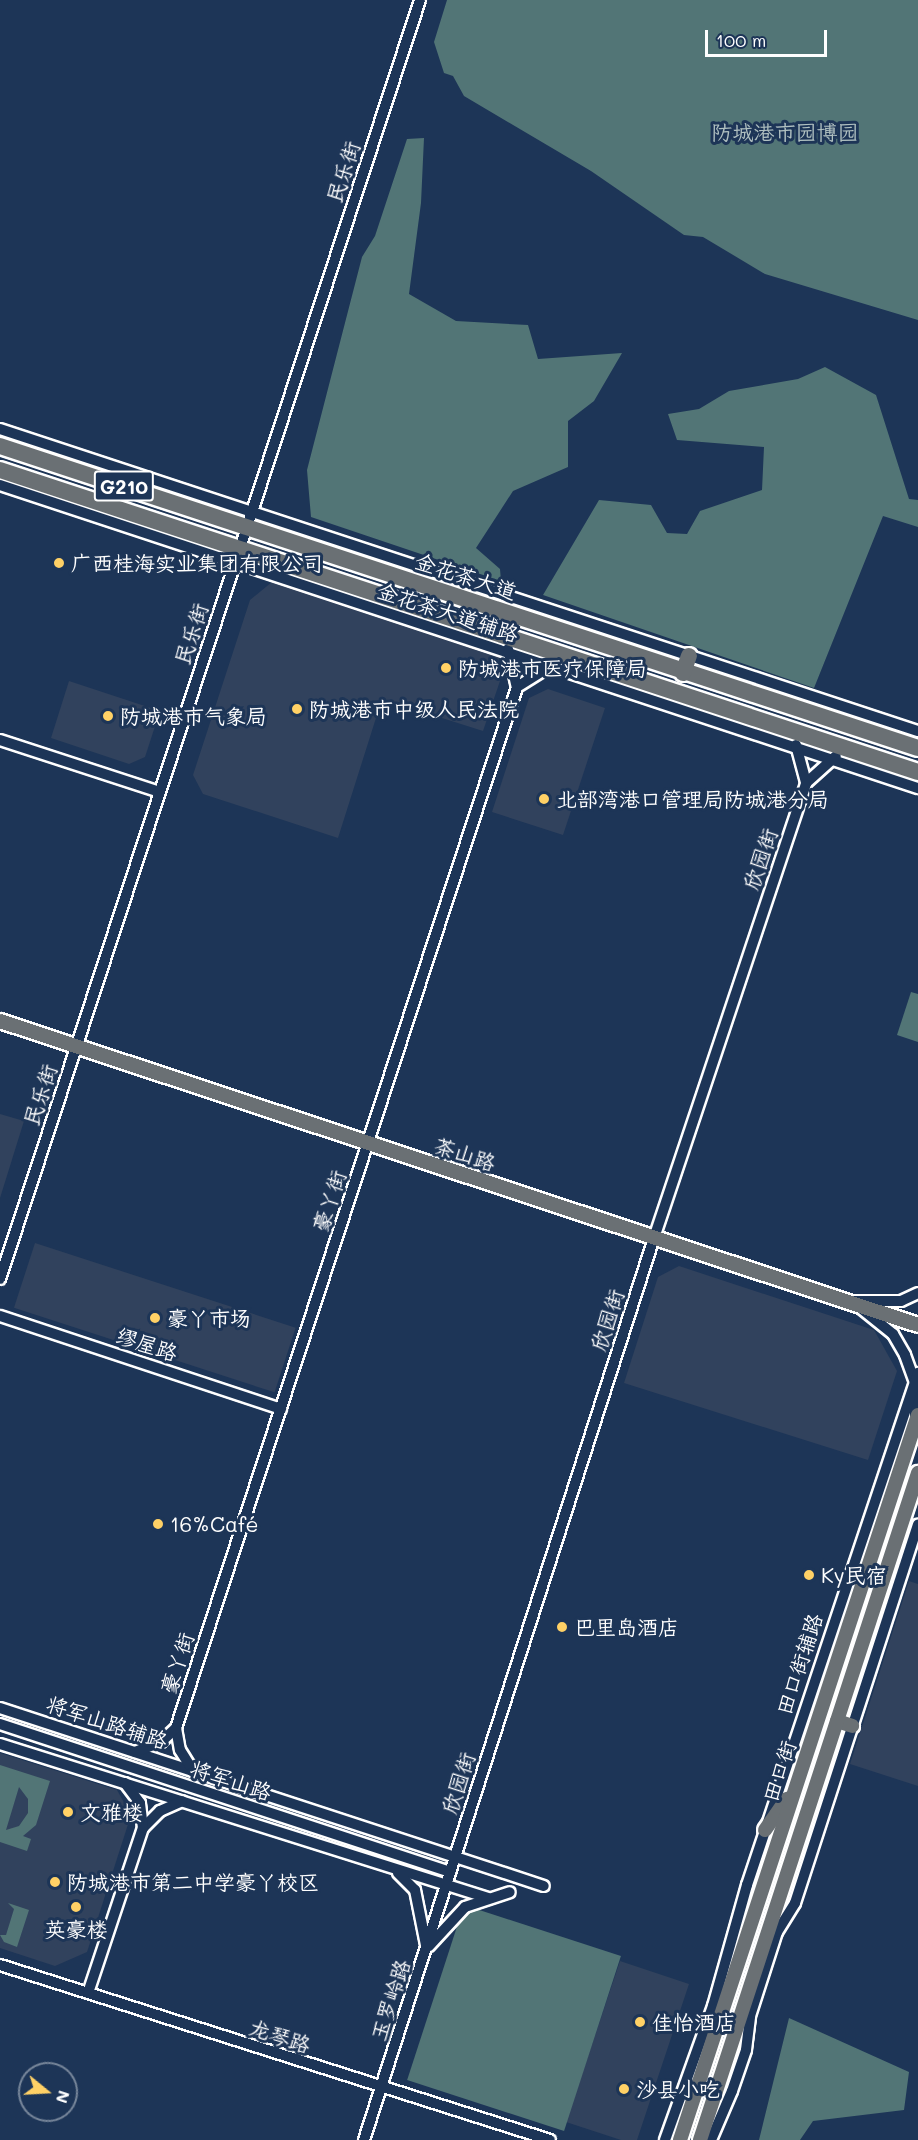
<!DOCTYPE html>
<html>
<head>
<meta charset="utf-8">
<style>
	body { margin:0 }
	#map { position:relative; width:918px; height:2140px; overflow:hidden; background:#1d3557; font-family:Mali,"LXGW WenKai TC",sans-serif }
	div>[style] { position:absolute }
	.built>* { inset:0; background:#31425d; transform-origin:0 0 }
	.green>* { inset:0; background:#527576; transform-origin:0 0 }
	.roads { filter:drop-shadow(2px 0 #fff) drop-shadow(-2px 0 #fff) drop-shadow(0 2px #fff) drop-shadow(0 -2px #fff) }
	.minor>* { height:10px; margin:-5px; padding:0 5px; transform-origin:5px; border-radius:5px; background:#1d3557 }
	.major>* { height:14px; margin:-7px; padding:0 7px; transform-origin:7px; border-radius:7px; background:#6a7074 }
	.highway>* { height:16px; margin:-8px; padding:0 8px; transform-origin:8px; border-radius:8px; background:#6a7074 }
	.dots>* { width:16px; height:16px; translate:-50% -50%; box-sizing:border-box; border:3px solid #1d3557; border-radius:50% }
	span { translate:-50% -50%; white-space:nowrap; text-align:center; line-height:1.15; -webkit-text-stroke:6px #1d3557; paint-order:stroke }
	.shield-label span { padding:2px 4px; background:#1d3557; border:2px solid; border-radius:4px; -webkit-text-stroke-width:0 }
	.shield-label { font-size:20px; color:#fff; font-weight:700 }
	.park-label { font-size:21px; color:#b1c1c1 }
	.street-label { font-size:21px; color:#fff }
	.poi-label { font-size:21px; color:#fff }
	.left { translate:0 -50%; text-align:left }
	.north { position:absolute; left:18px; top:2062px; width:60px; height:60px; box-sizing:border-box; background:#1d3557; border:2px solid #77869a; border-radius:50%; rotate:108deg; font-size:16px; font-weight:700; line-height:24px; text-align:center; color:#fff }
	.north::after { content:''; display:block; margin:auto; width:21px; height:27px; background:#ffd166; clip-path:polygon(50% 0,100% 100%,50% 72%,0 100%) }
	.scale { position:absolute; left:705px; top:30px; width:122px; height:27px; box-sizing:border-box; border:3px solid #fff; border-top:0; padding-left:8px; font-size:18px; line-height:21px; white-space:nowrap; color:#fff; -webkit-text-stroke:4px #1d3557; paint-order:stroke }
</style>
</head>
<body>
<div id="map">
	<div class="built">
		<div style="clip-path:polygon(272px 582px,499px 655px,500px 681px,483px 731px,382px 699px,338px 838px,203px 794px,193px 775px,250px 600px)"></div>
		<div style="clip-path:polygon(69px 681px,160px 711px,145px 757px,129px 764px,51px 738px)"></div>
		<div style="clip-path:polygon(548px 689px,605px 708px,563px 835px,492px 812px,529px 698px)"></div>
		<div style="clip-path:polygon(0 1114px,24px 1121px,0 1198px)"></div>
		<div style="left:35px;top:1243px;width:274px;height:68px;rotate:18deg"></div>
		<div style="clip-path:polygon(679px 1266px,874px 1330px,897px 1371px,868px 1460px,624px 1383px,658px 1277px)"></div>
		<div style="clip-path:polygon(909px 1581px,918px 1584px,918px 1786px,850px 1764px)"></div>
		<div style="clip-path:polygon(0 1753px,117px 1790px,131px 1815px,87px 1952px,55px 1966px,0 1948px)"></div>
		<div style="clip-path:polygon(620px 1961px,689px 1984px,637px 2140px,621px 2140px,566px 2122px)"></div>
	</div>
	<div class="green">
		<div style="clip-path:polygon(447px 0,918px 0,918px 320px,765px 274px,703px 237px,684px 235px,591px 171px,464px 96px,453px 76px,444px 73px,434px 42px)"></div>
		<div style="clip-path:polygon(424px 138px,421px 203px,409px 294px,456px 321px,528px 325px,538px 359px,622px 353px,594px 401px,568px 421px,568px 467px,513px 491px,476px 548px,500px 569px,501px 581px,311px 517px,307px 470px,362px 257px,375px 236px,407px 139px)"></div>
		<div style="clip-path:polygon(825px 367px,876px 395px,909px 499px,918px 500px,918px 527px,883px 516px,814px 688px,543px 595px,599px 500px,651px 505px,667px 533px,687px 534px,700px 511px,762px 490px,764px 447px,677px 440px,668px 414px,699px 409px,729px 391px,798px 379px)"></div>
		<div style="clip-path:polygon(911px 992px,918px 994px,918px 1042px,897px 1035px)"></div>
		<div style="clip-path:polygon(evenodd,0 1765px,50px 1781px,36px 1825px,23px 1836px,31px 1839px,27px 1851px,0 1842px,0 1765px,19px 1787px,28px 1799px,28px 1813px,19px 1826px,6px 1830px,19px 1787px)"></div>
		<div style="clip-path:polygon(8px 1903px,29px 1910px,17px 1947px,4px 1942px,0 1935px,6px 1935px,14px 1909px)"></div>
		<div style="left:464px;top:1905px;width:165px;height:184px;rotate:18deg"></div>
		<div style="clip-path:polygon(789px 2018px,909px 2072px,904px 2110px,813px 2121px,800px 2140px,759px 2140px)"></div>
	</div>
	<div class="roads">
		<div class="minor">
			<div style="left:0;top:429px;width:966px;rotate:18.21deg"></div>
			<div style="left:0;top:485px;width:967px;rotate:18.27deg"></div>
			<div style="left:508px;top:649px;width:39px;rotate:77deg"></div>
			<div style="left:517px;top:687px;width:40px;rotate:-32deg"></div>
			<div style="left:0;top:740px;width:168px;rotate:18deg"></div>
			<div style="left:796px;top:745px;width:39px;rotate:75deg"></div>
			<div style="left:806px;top:783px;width:40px;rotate:-42deg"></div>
			<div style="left:0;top:1279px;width:1346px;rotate:-71.82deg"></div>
			<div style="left:854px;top:1301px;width:47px"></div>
			<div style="left:901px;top:1301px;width:19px;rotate:-25deg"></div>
			<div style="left:862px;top:1309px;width:40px;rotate:39deg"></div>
			<div style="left:893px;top:1334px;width:24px;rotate:60deg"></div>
			<div style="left:905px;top:1355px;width:30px;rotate:70deg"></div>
			<div style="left:915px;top:1383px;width:41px;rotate:90deg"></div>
			<div style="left:0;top:1316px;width:296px;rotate:18.3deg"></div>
			<div style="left:0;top:1708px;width:572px;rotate:18.12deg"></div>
			<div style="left:0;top:1724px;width:474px;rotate:18.2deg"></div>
			<div style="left:176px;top:1728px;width:22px;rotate:80deg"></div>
			<div style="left:180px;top:1750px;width:25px;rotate:58deg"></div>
			<div style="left:0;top:1744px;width:512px;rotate:17.51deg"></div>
			<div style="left:135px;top:1752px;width:28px;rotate:-21deg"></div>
			<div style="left:161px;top:1742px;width:21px;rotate:-43deg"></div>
			<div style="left:176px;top:1728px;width:1095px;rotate:-71.86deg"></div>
			<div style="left:143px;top:1828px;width:24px;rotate:-45deg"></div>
			<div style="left:160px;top:1811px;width:24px;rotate:-24deg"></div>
			<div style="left:398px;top:1873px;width:24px;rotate:45deg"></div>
			<div style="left:415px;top:1890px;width:56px;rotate:78.7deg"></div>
			<div style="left:429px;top:1946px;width:53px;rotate:-47.3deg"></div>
			<div style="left:465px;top:1907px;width:47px;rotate:-18.4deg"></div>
			<div style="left:0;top:1965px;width:577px;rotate:17.65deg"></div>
			<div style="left:88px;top:1993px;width:174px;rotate:-71.6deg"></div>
			<div style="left:143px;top:1828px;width:25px;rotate:-97deg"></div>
			<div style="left:140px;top:1803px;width:25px;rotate:-127deg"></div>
			<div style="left:364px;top:2140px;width:947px;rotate:-72.18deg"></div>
			<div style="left:654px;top:1238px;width:480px;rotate:-71.5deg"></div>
			<div style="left:665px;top:2140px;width:142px;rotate:-70.3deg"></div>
			<div style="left:713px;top:2006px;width:126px;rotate:-74.3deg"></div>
			<div style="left:747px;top:1885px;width:540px;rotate:-71.53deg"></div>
			<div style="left:711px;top:2140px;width:53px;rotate:-66.8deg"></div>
			<div style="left:732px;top:2091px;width:43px;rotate:-71.1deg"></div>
			<div style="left:746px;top:2050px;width:34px;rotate:-83deg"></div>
			<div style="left:750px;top:2016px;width:88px;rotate:-72.2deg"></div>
			<div style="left:777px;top:1932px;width:34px;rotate:-58deg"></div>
			<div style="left:795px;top:1903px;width:398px;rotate:-72deg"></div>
		</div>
		<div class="major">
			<div style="left:0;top:1021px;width:967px;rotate:18.32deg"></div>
			<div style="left:837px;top:1721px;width:16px;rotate:18deg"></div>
			<div style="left:765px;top:1830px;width:38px;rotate:-55deg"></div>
			<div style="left:680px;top:2140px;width:763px;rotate:-71.83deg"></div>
			<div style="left:700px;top:2140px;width:702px;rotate:-71.9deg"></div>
		</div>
		<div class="highway">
			<div style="left:0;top:446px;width:966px;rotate:18.21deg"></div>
			<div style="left:0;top:470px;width:966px;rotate:18.21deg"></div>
			<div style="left:683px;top:673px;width:18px;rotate:-71deg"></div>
		</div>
	</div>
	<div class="dots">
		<div style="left:59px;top:563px;background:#ffd166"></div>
		<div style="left:446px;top:668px;background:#ffd166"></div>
		<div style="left:297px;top:709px;background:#ffd166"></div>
		<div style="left:108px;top:716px;background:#ffd166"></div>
		<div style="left:544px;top:799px;background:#ffd166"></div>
		<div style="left:155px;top:1318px;background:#ffd166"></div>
		<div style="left:158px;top:1524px;background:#ffd166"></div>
		<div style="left:809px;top:1575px;background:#ffd166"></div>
		<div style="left:562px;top:1627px;background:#ffd166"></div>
		<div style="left:68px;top:1812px;background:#ffd166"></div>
		<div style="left:55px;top:1882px;background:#ffd166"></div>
		<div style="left:76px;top:1907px;background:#ffd166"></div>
		<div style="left:640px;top:2022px;background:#ffd166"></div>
		<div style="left:624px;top:2089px;background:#ffd166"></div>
	</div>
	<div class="shield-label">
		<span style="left:124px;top:486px">G210</span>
	</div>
	<div class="park-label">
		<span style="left:785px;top:132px">防城港市园博园</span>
	</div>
	<div class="street-label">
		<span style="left:343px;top:172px;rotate:-72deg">民乐街</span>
		<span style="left:466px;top:576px;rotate:18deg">金花茶大道</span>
		<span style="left:448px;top:612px;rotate:18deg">金花茶大道辅路</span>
		<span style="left:191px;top:634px;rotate:-72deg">民乐街</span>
		<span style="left:760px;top:859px;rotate:-71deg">欣园街</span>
		<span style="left:40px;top:1095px;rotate:-72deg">民乐街</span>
		<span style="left:465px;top:1154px;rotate:18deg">茶山路</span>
		<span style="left:329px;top:1201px;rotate:-72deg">豪丫街</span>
		<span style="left:607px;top:1320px;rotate:-72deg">欣园街</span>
		<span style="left:147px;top:1344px;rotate:18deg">缪屋路</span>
		<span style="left:177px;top:1663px;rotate:-72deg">豪丫街</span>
		<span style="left:799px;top:1664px;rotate:-72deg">田口街辅路</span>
		<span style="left:107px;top:1722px;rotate:18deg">将军山路辅路</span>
		<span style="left:779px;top:1771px;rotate:-72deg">田口街</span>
		<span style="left:231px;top:1780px;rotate:18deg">将军山路</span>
		<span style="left:458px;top:1783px;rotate:-72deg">欣园街</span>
		<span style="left:390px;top:2000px;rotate:-72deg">玉罗岭路</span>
		<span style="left:280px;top:2036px;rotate:18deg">龙琴路</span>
	</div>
	<div class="poi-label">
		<span class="left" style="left:71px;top:563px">广西桂海实业集团有限公司</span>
		<span class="left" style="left:458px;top:668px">防城港市医疗保障局</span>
		<span class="left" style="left:309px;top:709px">防城港市中级人民法院</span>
		<span class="left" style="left:120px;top:716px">防城港市气象局</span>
		<span class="left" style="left:556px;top:799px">北部湾港口管理局防城港分局</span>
		<span class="left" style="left:167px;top:1318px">豪丫市场</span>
		<span class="left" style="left:170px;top:1524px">16%Café</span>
		<span class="left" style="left:821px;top:1575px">Ky民宿</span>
		<span class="left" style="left:574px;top:1627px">巴里岛酒店</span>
		<span class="left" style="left:80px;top:1812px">文雅楼</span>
		<span class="left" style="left:67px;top:1882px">防城港市第二中学豪丫校区</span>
		<span style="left:76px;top:1929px">英豪楼</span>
		<span class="left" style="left:652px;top:2022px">佳怡酒店</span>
		<span class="left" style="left:636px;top:2089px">沙县小吃</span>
	</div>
	<div class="north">N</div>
	<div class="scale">100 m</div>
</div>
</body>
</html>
